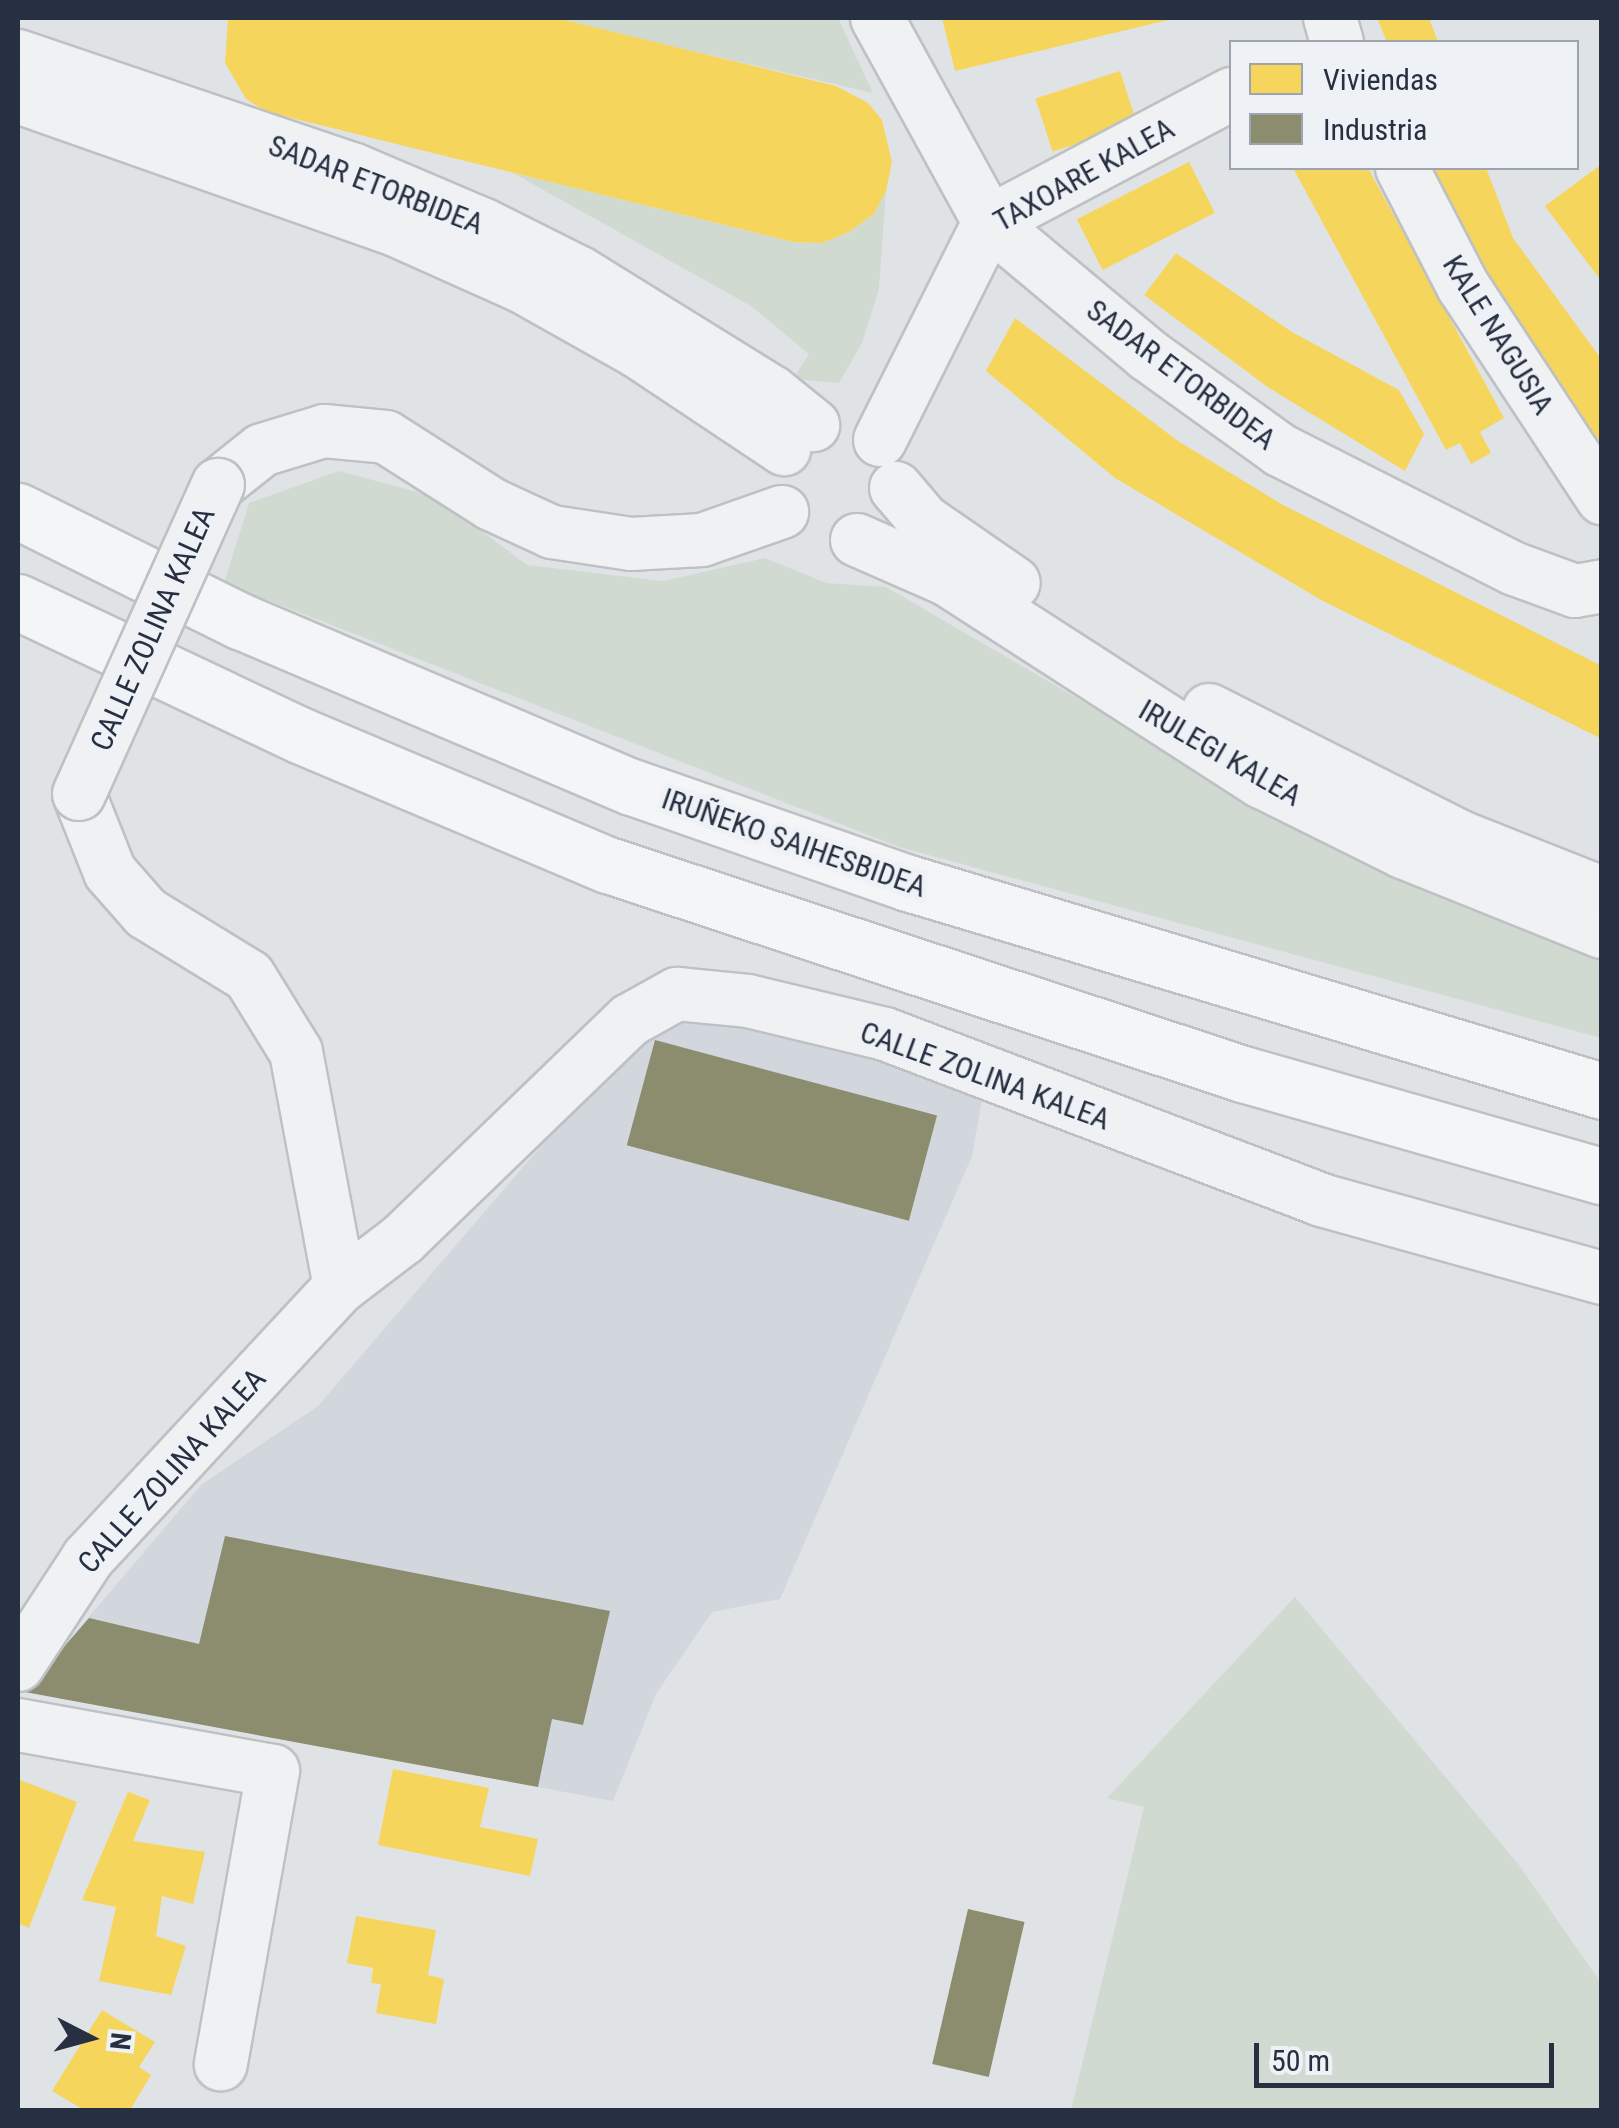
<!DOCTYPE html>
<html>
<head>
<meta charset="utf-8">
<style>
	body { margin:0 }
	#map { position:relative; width:1619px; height:2128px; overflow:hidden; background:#e0e3e6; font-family:"Roboto Condensed",sans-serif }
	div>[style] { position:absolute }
	.built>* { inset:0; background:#d2d6dd }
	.green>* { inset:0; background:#d1dad1 }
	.homes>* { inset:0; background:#f6d55c; transform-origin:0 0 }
	.industry>* { inset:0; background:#8c8c6e; transform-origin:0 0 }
	.roads { filter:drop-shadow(2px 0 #bec1c4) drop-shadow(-2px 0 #bec1c4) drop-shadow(0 2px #bec1c4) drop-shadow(0 -2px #bec1c4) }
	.minor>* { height:52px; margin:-26px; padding:0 26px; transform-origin:26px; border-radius:26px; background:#f0f1f3 }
	.highway>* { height:55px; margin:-27.5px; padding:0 27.5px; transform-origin:27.5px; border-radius:27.5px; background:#f4f5f6 }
	.bridges { filter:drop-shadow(2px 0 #bec1c4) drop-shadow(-2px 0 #bec1c4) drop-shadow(0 2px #bec1c4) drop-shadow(0 -2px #bec1c4) }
	.minor-bridge>* { height:52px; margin:-26px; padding:0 26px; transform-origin:26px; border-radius:26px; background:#f0f1f3 }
	span { translate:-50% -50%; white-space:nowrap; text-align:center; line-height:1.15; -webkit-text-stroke:10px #eef1f6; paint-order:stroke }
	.street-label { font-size:30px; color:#273040 }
	.frame { position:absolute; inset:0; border:20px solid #273040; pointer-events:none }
	.legend { position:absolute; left:1229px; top:40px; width:350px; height:130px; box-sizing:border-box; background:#eef1f6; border:2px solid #9ea4ad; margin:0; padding:12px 18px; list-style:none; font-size:30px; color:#273040 }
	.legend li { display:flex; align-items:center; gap:20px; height:50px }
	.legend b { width:50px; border:2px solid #9ea4ad }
	.north { position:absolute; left:40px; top:1988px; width:100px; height:100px; -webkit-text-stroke:8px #eef1f6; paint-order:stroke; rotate:96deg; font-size:28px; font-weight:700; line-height:40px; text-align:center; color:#273040 }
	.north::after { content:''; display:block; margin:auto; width:35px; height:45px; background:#273040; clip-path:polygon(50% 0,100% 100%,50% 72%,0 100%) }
	.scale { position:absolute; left:1254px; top:2043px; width:300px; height:45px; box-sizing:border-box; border:5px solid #273040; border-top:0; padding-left:12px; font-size:30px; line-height:35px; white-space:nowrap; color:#273040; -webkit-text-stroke:8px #eef1f6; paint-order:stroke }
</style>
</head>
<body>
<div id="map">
	<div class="built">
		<div style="clip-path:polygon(674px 1016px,782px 1023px,922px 1069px,982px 1100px,972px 1156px,780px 1599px,712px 1612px,656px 1694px,613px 1801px,25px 1692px,201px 1485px,318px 1406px,638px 1033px)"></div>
	</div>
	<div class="green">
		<div style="clip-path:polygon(549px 18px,838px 18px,873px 93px)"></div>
		<div style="clip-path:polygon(513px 173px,793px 242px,822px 243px,849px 232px,874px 214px,886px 191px,879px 289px,862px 343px,839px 383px,793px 379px,809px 354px,751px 306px)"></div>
		<div style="clip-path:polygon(339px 471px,436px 497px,527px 565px,663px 581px,765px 558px,826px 583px,886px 587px,1285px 819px,1433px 895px,1601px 962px,1601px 1038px,899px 847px,224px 583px,249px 503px)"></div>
		<div style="clip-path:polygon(1295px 1597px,1519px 1865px,1601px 1983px,1601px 2110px,1071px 2110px,1144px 1807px,1107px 1798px)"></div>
	</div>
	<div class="homes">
		<div style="clip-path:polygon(228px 18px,556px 18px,836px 86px,868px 103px,882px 120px,892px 162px,886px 191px,874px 214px,849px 232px,822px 243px,793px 242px,267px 112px,246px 99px,225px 63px)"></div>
		<div style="clip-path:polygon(942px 18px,1172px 18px,1172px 19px,955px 71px)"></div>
		<div style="clip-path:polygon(1377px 18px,1429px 18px,1438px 42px,1387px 42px)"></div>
		<div style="left:1120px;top:71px;width:56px;height:89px;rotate:72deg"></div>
		<div style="left:1189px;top:162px;width:57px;height:126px;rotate:63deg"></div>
		<div style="clip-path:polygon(1602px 164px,1602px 282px,1545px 206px)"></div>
		<div style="clip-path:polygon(1293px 168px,1368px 168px,1504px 418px,1480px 432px,1491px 453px,1471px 464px,1460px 443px,1446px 450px)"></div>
		<div style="clip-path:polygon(1432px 168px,1486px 168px,1513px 238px,1602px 360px,1602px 459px,1462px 250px)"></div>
		<div style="clip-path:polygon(1176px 253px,1292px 332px,1399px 390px,1424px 434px,1405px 471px,1269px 388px,1144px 295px)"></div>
		<div style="clip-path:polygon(1015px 318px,1178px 441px,1283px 505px,1602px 666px,1602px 739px,1321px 600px,1115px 478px,986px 371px)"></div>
		<div style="clip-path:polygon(393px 1769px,489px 1788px,480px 1827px,538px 1839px,530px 1876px,378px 1845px)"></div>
		<div style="clip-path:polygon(20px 1780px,77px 1802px,29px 1928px,18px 1923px)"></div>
		<div style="clip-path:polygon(128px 1792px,150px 1800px,133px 1841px,205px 1852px,193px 1904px,162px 1896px,156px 1936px,186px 1946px,171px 1995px,99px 1981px,116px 1907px,82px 1900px)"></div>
		<div style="clip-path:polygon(356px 1916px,436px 1930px,428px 1975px,444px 1979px,436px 2024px,376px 2013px,381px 1984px,371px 1983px,373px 1968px,347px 1963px)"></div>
		<div style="clip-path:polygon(102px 2010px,155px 2042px,139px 2067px,151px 2075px,130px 2110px,84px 2110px,52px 2091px)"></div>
	</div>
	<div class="industry">
		<div style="left:655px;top:1040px;width:292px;height:109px;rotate:15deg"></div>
		<div style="clip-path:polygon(225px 1536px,610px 1611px,583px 1725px,552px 1719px,538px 1787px,25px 1692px,89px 1618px,199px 1644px)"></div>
		<div style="left:968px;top:1909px;width:58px;height:159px;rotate:13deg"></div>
	</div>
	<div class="roads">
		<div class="minor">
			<div style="left:877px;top:18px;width:233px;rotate:61.2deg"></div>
			<div style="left:989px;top:222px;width:207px;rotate:39.9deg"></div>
			<div style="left:1148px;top:355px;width:163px;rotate:35.7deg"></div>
			<div style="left:1280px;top:450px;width:263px;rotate:26.9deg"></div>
			<div style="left:1515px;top:569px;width:64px;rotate:20.1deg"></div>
			<div style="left:1575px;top:591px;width:27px;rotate:-10deg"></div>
			<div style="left:1330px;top:18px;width:25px;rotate:74deg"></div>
			<div style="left:18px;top:56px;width:353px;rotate:18.7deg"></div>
			<div style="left:352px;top:169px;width:143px;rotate:23deg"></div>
			<div style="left:484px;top:225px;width:107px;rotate:26.6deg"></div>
			<div style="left:580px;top:273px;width:226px;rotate:31.8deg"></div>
			<div style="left:772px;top:392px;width:53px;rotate:38.8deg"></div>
			<div style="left:18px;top:97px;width:395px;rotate:19.4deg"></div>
			<div style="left:391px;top:228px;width:147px;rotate:24.1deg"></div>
			<div style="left:525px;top:288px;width:129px;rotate:29.4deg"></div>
			<div style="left:637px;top:351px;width:177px;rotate:33.7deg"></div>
			<div style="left:1402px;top:168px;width:133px;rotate:62.7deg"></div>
			<div style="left:1463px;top:286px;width:254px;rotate:56.7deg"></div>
			<div style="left:880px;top:440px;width:244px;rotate:-63.4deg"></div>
			<div style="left:989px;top:222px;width:275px;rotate:-27.8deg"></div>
			<div style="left:218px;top:485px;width:56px;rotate:-38.5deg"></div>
			<div style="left:262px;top:450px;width:65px;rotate:-17deg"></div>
			<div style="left:324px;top:431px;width:62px;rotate:5.5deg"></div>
			<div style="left:386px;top:437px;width:125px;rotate:32.5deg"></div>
			<div style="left:491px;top:504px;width:67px;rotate:24.7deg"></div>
			<div style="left:552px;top:532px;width:80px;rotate:8.6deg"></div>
			<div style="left:631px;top:544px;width:71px;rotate:-3.2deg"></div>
			<div style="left:702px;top:540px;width:85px;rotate:-19.3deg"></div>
			<div style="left:896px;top:488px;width:43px;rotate:49.7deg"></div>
			<div style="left:924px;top:521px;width:109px;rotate:34.6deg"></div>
			<div style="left:857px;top:540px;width:99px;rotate:23.7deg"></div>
			<div style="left:948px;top:580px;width:373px;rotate:32.8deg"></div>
			<div style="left:1262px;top:782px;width:157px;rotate:26.4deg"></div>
			<div style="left:1403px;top:852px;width:214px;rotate:21.9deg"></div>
			<div style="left:1209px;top:710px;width:279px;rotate:26.8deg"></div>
			<div style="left:1458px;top:836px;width:155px;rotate:21.6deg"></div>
			<div style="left:79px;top:794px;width:84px;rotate:68.3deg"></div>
			<div style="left:110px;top:872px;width:55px;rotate:48.7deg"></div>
			<div style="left:146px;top:913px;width:121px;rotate:31.5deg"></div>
			<div style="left:249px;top:976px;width:89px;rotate:58.3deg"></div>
			<div style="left:296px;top:1052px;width:239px;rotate:79.4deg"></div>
			<div style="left:18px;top:1665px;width:128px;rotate:-56.8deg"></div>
			<div style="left:88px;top:1558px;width:370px;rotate:-47.1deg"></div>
			<div style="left:340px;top:1287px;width:79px;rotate:-37.3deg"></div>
			<div style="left:403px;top:1239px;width:315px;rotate:-44deg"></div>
			<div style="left:630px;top:1020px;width:54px;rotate:-29deg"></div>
			<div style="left:677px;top:994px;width:71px;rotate:5.6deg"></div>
			<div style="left:748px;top:1001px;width:141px;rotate:13.5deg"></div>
			<div style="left:885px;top:1034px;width:467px;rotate:20.8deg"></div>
			<div style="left:1321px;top:1200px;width:292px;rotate:15.5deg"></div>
			<div style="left:18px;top:1725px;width:259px;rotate:10.2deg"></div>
			<div style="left:273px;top:1771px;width:298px;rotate:100.1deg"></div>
		</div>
		<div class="highway">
			<div style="left:18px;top:511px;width:248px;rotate:26.4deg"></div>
			<div style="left:240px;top:621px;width:426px;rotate:23deg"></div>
			<div style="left:632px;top:787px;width:292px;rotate:19.2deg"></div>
			<div style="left:908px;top:883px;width:724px;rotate:16.68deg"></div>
			<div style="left:18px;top:602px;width:314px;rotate:25.3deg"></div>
			<div style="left:302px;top:736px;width:332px;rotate:22.9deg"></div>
			<div style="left:608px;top:865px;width:669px;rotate:18.22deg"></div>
			<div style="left:1243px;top:1074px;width:373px;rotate:15.9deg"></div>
		</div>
	</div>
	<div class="bridges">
		<div class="minor-bridge">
			<div style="left:79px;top:794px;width:339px;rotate:-65.8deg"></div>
		</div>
	</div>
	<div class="street-label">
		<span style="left:1084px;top:175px;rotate:-29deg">TAXOARE KALEA</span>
		<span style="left:376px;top:185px;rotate:21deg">SADAR ETORBIDEA</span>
		<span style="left:1498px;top:335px;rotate:58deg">KALE NAGUSIA</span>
		<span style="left:1181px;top:375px;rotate:37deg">SADAR ETORBIDEA</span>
		<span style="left:153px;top:629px;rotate:-66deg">CALLE ZOLINA KALEA</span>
		<span style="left:1220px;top:753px;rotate:30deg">IRULEGI KALEA</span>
		<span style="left:794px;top:843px;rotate:19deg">IRUÑEKO SAIHESBIDEA</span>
		<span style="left:985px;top:1076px;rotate:20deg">CALLE ZOLINA KALEA</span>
		<span style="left:172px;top:1471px;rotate:-48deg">CALLE ZOLINA KALEA</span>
	</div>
	<div class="frame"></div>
	<ul class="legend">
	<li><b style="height:28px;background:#f6d55c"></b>Viviendas</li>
	<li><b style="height:28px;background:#8c8c6e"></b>Industria</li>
	</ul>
	<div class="north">N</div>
	<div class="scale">50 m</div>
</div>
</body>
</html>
